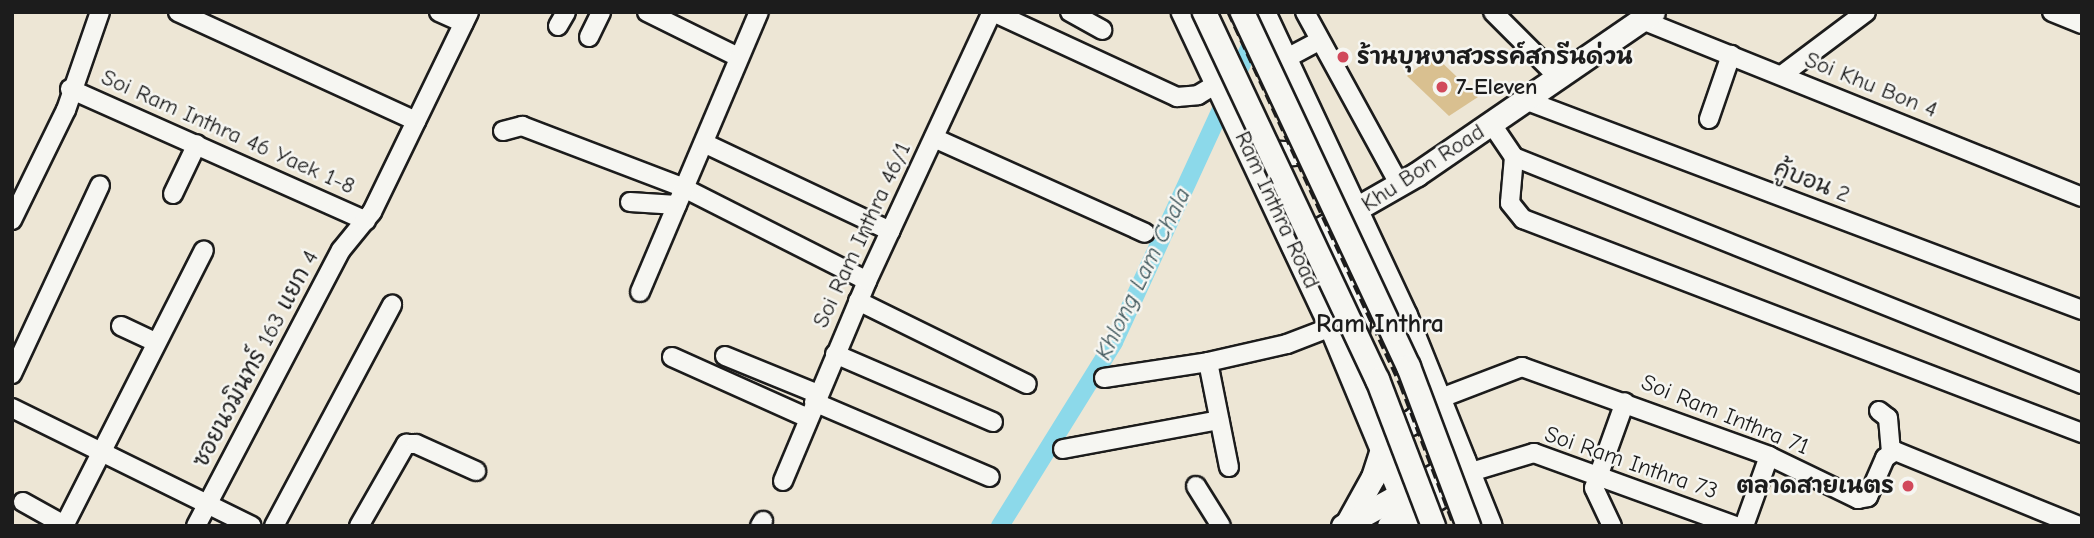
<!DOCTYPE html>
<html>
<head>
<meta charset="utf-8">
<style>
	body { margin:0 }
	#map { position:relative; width:2094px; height:538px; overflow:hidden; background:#ede6d5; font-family:"Comic Neue","Playpen Sans Thai",sans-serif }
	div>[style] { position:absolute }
	.canal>* { height:18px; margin:-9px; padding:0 9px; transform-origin:9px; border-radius:9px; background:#8cd9ea }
	.building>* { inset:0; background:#d9c090 }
	.roads { filter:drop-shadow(2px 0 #1c1c1c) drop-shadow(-2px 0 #1c1c1c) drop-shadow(0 2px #1c1c1c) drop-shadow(0 -2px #1c1c1c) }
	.minor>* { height:18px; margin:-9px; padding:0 9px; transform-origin:9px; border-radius:9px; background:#f6f6f2 }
	.major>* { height:23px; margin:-11.5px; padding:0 11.5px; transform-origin:11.5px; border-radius:11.5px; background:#f6f6f2 }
	.rail>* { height:5px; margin-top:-2.5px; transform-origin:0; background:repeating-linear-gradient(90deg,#1c1c1c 0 10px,transparent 0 15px) }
	.bridges { filter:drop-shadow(2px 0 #1c1c1c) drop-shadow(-2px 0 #1c1c1c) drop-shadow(0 2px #1c1c1c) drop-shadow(0 -2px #1c1c1c) }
	.major-bridge>* { height:23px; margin:-11.5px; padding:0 11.5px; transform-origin:11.5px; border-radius:11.5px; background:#f6f6f2 }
	.dots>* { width:19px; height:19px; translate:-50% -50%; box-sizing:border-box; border:4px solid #f6f6f2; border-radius:50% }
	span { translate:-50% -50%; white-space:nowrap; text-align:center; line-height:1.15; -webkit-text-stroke:5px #f6f6f2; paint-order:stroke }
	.poi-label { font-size:23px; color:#1c1c1c; font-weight:700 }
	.left { translate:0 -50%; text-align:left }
	.right { translate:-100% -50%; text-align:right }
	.street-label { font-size:23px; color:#1c1c1c }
	.water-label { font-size:24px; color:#3e555a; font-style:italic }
	.quarter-label { font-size:26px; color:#1c1c1c; font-weight:700 }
	.frame { position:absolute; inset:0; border:14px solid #1c1c1c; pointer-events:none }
</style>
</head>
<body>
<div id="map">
	<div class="canal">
		<div style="left:1000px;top:526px;width:216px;rotate:-58.2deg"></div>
		<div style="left:1114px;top:342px;width:342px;rotate:-65.3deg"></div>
	</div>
	<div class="building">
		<div style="clip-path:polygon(1434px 55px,1478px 97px,1449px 116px,1407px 76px)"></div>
	</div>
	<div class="roads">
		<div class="minor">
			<div style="left:178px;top:12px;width:262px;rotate:24.6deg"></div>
			<div style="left:439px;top:12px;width:27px;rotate:24deg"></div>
			<div style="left:647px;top:12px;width:102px;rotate:26.3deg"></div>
			<div style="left:993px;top:12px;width:203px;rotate:24.8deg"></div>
			<div style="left:1177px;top:97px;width:21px;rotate:-5deg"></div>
			<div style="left:1198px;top:95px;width:23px;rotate:-31deg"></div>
			<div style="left:1070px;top:12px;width:37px;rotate:29deg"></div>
			<div style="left:1305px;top:12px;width:196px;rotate:61.3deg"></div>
			<div style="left:1493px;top:12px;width:92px;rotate:45deg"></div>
			<div style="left:2052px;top:12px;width:32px;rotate:22deg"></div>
			<div style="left:1642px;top:20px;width:474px;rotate:21.9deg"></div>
			<div style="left:558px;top:26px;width:16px;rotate:-60deg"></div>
			<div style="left:589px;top:37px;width:28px;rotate:-64deg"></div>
			<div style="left:1285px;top:59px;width:38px;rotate:-28deg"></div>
			<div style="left:1782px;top:75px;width:105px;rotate:-36.9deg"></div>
			<div style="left:70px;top:89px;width:324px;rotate:24deg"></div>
			<div style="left:1525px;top:100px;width:595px;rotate:20.66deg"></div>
			<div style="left:1709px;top:119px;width:68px;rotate:-71deg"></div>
			<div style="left:1491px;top:123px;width:41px;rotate:55.9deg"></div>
			<div style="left:1514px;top:157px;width:612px;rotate:21.78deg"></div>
			<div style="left:503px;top:131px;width:20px;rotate:-15deg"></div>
			<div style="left:522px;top:126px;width:173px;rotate:20.9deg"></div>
			<div style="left:684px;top:188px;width:205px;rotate:26.9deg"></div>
			<div style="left:934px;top:138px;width:231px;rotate:24.2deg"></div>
			<div style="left:706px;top:144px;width:204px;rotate:25.3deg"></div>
			<div style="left:1514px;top:157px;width:46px;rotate:95deg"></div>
			<div style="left:1510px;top:203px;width:21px;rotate:51deg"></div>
			<div style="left:1523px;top:219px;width:599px;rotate:20.95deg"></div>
			<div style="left:173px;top:194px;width:55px;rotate:-64.4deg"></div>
			<div style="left:630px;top:202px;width:47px;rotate:3.7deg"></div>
			<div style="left:12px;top:220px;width:123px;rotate:-63.9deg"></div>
			<div style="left:66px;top:110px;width:104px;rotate:-70.9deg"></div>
			<div style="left:640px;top:292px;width:304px;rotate:-67deg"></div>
			<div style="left:858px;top:301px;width:188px;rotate:26.2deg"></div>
			<div style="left:121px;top:326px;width:38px;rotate:25deg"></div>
			<div style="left:835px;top:354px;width:172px;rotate:23.3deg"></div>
			<div style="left:725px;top:356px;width:100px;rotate:22.2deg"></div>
			<div style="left:672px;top:357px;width:149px;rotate:24.2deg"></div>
			<div style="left:1208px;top:362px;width:107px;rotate:78.7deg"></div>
			<div style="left:12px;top:374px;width:208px;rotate:-65deg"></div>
			<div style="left:1104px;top:378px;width:105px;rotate:-8.7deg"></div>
			<div style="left:1208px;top:362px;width:81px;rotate:-12.8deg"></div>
			<div style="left:1287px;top:344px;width:47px;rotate:-21.1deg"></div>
			<div style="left:1441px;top:398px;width:87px;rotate:-20.9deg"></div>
			<div style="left:1522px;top:367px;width:263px;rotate:19.8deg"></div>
			<div style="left:1769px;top:456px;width:99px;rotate:25.8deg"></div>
			<div style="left:1858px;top:499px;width:10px;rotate:-11deg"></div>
			<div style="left:1868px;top:497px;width:43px;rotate:-66.4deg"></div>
			<div style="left:1885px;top:458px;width:12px;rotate:-35deg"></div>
			<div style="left:1895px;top:451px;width:199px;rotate:22.2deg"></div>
			<div style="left:814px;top:402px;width:191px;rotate:23.1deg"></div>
			<div style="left:12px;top:408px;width:267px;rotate:26.2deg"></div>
			<div style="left:1879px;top:411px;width:11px;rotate:38deg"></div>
			<div style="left:1888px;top:418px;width:34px;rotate:85deg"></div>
			<div style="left:1063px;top:449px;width:159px;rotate:-10.5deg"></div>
			<div style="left:1471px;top:472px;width:66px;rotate:-16.8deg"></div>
			<div style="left:1534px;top:453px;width:215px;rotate:19.9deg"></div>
			<div style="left:783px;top:481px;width:217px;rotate:-67.2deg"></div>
			<div style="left:867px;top:281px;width:297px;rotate:-65.1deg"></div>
			<div style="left:1196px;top:486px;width:47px;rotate:58deg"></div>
			<div style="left:23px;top:502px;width:49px;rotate:29.2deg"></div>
			<div style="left:64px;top:526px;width:309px;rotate:-63.1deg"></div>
			<div style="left:196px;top:526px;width:312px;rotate:-62.3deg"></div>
			<div style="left:341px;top:250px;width:49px;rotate:-50.8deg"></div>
			<div style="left:372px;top:212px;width:222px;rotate:-64.1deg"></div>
			<div style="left:274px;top:526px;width:251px;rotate:-61.9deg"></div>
			<div style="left:359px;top:526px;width:95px;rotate:-60.2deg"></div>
			<div style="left:406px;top:444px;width:10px"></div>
			<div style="left:416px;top:444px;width:66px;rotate:24.2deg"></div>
			<div style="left:760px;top:526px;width:6px;rotate:-59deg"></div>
			<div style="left:1612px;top:526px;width:42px;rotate:-115.3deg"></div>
			<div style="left:1594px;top:488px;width:91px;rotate:-70.2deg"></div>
			<div style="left:1744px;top:526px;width:74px;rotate:-70.3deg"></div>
		</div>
		<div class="major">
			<div style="left:1183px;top:12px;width:348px;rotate:64.8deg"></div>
			<div style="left:1331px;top:327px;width:216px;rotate:67.4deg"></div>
			<div style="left:1263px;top:12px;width:335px;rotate:64.9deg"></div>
			<div style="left:1405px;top:315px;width:227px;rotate:68.1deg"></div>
			<div style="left:1256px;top:152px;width:36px;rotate:2deg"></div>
			<div style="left:1292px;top:153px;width:22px;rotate:-36deg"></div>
			<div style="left:1310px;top:140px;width:11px;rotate:-68deg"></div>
			<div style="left:1331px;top:225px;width:12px;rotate:104deg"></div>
			<div style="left:1328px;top:237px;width:79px;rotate:67deg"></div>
			<div style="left:1359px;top:310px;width:37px;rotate:95deg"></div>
			<div style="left:1293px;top:245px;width:143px;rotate:-29.8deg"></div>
			<div style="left:1417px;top:174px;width:286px;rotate:-34.5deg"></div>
			<div style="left:1379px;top:418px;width:18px;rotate:19deg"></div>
			<div style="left:1396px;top:424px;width:14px;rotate:-4deg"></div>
			<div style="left:1410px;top:423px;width:14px;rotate:-39deg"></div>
			<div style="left:1421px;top:414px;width:24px;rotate:-62deg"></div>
			<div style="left:1348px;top:522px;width:51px;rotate:-60.9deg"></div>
			<div style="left:1373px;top:477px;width:33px;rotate:-72deg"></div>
			<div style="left:1343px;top:526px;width:137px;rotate:-28.8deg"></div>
			<div style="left:1389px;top:526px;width:94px;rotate:-30.7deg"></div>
		</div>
	</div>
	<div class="rail">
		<div style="left:1229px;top:12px;width:410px;rotate:65.2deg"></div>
		<div style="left:1401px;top:384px;width:152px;rotate:69.2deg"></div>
	</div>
	<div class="bridges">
		<div class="major-bridge">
			<div style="left:1204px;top:12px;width:406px;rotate:64.8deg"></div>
			<div style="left:1377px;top:379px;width:157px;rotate:69.1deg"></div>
			<div style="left:1242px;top:12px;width:391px;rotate:64.9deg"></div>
			<div style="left:1408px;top:366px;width:171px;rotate:69.4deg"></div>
		</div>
	</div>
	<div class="dots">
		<div style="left:1343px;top:57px;background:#d1495b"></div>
		<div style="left:1442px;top:87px;background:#d1495b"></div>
		<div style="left:1908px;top:486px;background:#d1495b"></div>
	</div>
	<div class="poi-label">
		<span class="left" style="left:1357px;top:57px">ร้านบุหงาสวรรค์สกรีนด่วน</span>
		<span class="left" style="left:1456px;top:87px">7-Eleven</span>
		<span class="right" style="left:1894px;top:486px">ตลาดสายเนตร</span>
	</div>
	<div class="street-label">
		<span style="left:1871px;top:85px;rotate:22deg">Soi Khu Bon 4</span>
		<span style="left:228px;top:132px;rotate:24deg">Soi Ram Inthra 46 Yaek 1-8</span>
		<span style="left:1423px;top:168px;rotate:-33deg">Khu Bon Road</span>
		<span style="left:1812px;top:182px;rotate:21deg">คู้บอน 2</span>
		<span style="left:1277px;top:210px;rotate:65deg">Ram Inthra Road</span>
		<span style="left:862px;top:235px;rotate:-65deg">Soi Ram Inthra 46/1</span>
		<span style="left:256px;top:359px;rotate:-62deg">ซอยนวมินทร์ 163 แยก 4</span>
		<span style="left:1725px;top:415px;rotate:22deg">Soi Ram Inthra 71</span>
		<span style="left:1631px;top:463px;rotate:19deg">Soi Ram Inthra 73</span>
	</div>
	<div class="water-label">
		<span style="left:1143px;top:274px;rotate:-64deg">Khlong Lam Chala</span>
	</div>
	<div class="quarter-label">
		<span style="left:1380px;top:325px">Ram Inthra</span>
	</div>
	<div class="frame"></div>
</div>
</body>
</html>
